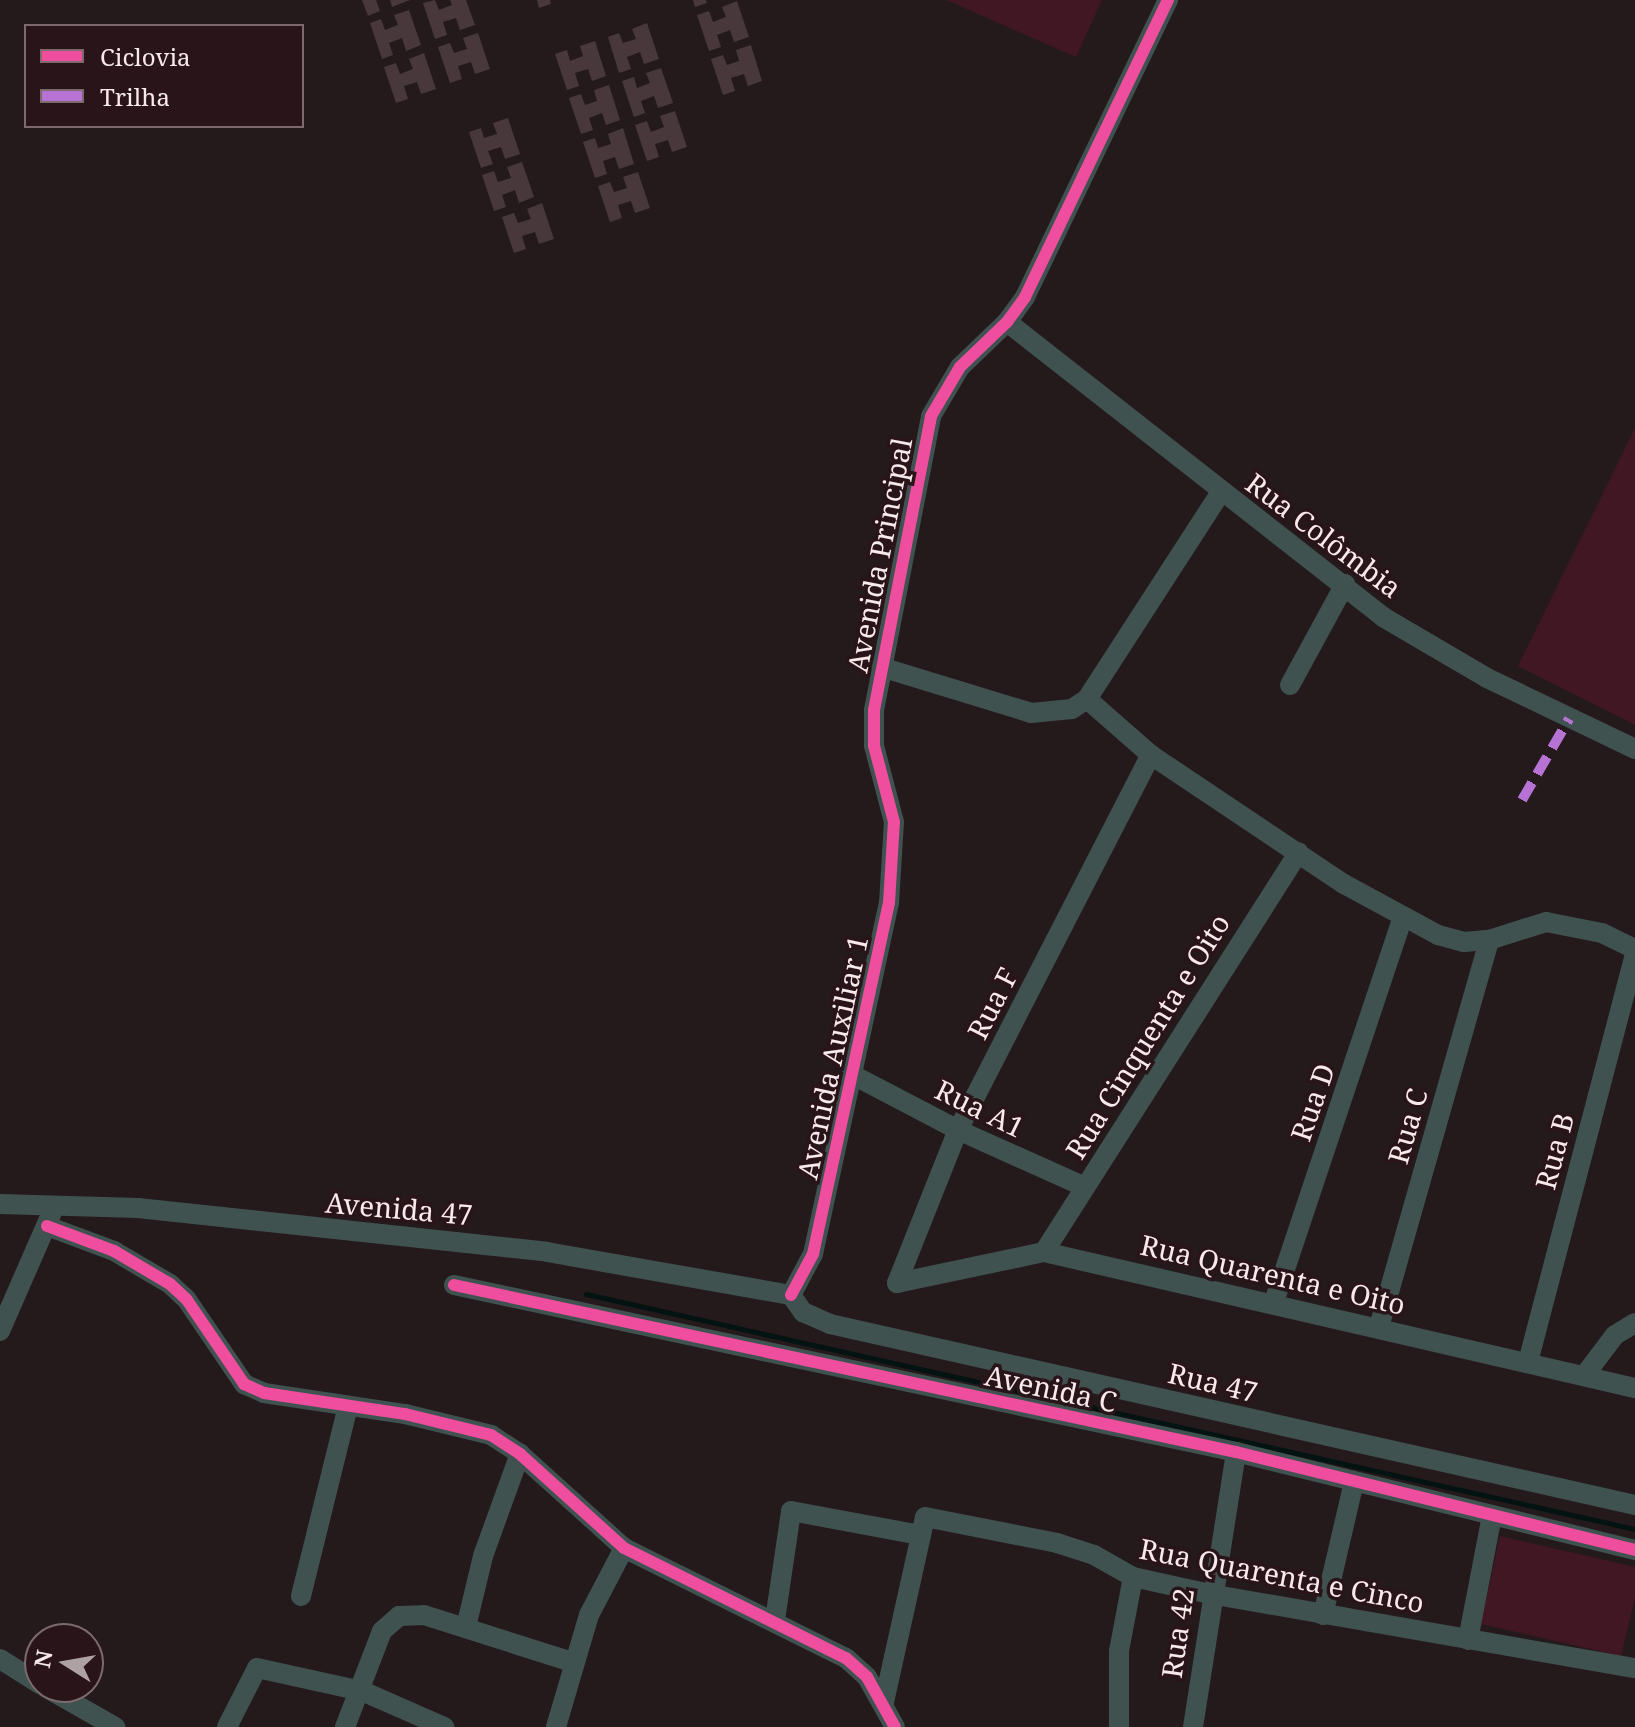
<!DOCTYPE html>
<html>
<head>
<meta charset="utf-8">
<style>
	body { margin:0 }
	#map { position:relative; width:1635px; height:1727px; overflow:hidden; background:#241a1c; font-family:"Noto Serif",serif }
	div>[style] { position:absolute }
	.green>* { inset:0; background:#411723 }
	.stream>* { height:5px; margin:-2.5px; padding:0 2.5px; transform-origin:2.5px; border-radius:2.5px; background:#031311 }
	.building>* { inset:0; background:#48383c }
	.minor>* { height:20px; margin:-10px; padding:0 10px; transform-origin:10px; border-radius:10px; background:#405250 }
	.quiet>* { height:10px; margin-top:-5px; transform-origin:0; background:repeating-linear-gradient(90deg,#b673d3 0 20px,transparent 0 30px) }
	.cycleway>* { height:12px; margin:-6px; padding:0 6px; transform-origin:6px; border-radius:6px; background:#ef4d9e }
	span { translate:-50% -50%; white-space:nowrap; text-align:center; line-height:1.15; -webkit-text-stroke:7px #291519; paint-order:stroke }
	.street-label { font-size:28px; color:#f8e9eb }
	.legend { position:absolute; left:24px; top:24px; width:280px; height:104px; box-sizing:border-box; background:#291519; border:2px solid #7c6a6d; margin:0; padding:10px 14px; list-style:none; font-size:24px; color:#f8e9eb }
	.legend li { display:flex; align-items:center; gap:16px; height:40px }
	.legend b { width:40px; border:2px solid #7c6a6d }
	.north { position:absolute; left:24px; top:1623px; width:80px; height:80px; box-sizing:border-box; background:#291519; border:2px solid #7c6a6d; border-radius:50%; rotate:281deg; font-size:22px; font-weight:700; line-height:32px; text-align:center; color:#f8e9eb }
	.north::after { content:''; display:block; margin:auto; width:28px; height:36px; background:#aea1a3; clip-path:polygon(50% 0,100% 100%,50% 72%,0 100%) }
</style>
</head>
<body>
<div id="map">
	<div class="green">
		<div style="clip-path:polygon(946px 0,1102px 0,1076px 57px)"></div>
		<div style="clip-path:polygon(1635px 428px,1635px 725px,1518px 666px)"></div>
		<div style="clip-path:polygon(1500px 1536px,1635px 1567px,1635px 1598px,1621px 1656px,1481px 1624px)"></div>
	</div>
	<div class="stream">
		<div style="left:586px;top:1294px;width:1075px;rotate:12.63deg"></div>
	</div>
	<div class="building">
		<div style="clip-path:polygon(362px 0,376px 0,380px 11px,368px 16px)"></div>
		<div style="clip-path:polygon(390px 0,410px 0,392px 7px)"></div>
		<div style="clip-path:polygon(435px 0,439px 10px,452px 5px,450px 0,466px 0,475px 25px,460px 30px,456px 18px,443px 22px,447px 35px,435px 39px,423px 3px)"></div>
		<div style="clip-path:polygon(537px 0,550px 0,551px 4px,539px 8px)"></div>
		<div style="clip-path:polygon(693px 0,706px 0,707px 3px,695px 7px)"></div>
		<div style="clip-path:polygon(737px 1px,749px 37px,734px 42px,730px 30px,717px 35px,721px 47px,709px 51px,697px 15px,709px 11px,713px 22px,726px 17px,722px 7px)"></div>
		<div style="clip-path:polygon(409px 10px,421px 45px,406px 51px,402px 38px,389px 43px,393px 55px,382px 59px,370px 23px,381px 19px,385px 30px,398px 25px,394px 15px)"></div>
		<div style="clip-path:polygon(647px 23px,659px 59px,644px 64px,640px 52px,627px 57px,631px 69px,619px 73px,608px 37px,619px 33px,623px 43px,636px 39px,632px 29px)"></div>
		<div style="clip-path:polygon(478px 33px,490px 69px,475px 74px,471px 62px,458px 66px,462px 79px,450px 83px,438px 47px,450px 43px,454px 53px,467px 49px,463px 38px)"></div>
		<div style="clip-path:polygon(595px 41px,606px 76px,592px 81px,588px 69px,575px 73px,579px 86px,567px 90px,555px 54px,567px 50px,570px 61px,583px 56px,580px 46px)"></div>
		<div style="clip-path:polygon(751px 45px,762px 81px,748px 86px,744px 74px,731px 78px,735px 91px,723px 95px,711px 59px,723px 55px,727px 65px,739px 61px,736px 50px)"></div>
		<div style="clip-path:polygon(424px 53px,436px 89px,421px 94px,417px 82px,404px 86px,408px 99px,396px 103px,384px 67px,396px 63px,400px 74px,413px 69px,409px 59px)"></div>
		<div style="clip-path:polygon(661px 68px,673px 103px,658px 108px,654px 96px,641px 101px,645px 113px,634px 117px,622px 81px,634px 77px,637px 88px,650px 83px,646px 73px)"></div>
		<div style="clip-path:polygon(609px 85px,620px 120px,606px 125px,602px 113px,589px 118px,593px 130px,581px 134px,569px 98px,581px 94px,585px 105px,597px 101px,594px 90px)"></div>
		<div style="clip-path:polygon(675px 111px,687px 147px,672px 152px,668px 140px,655px 144px,659px 157px,647px 161px,635px 125px,647px 121px,651px 132px,664px 127px,660px 116px)"></div>
		<div style="clip-path:polygon(508px 118px,520px 154px,505px 159px,501px 147px,488px 151px,493px 164px,481px 168px,469px 132px,481px 128px,484px 138px,497px 134px,493px 123px)"></div>
		<div style="clip-path:polygon(623px 128px,634px 164px,619px 169px,615px 157px,603px 161px,607px 174px,595px 178px,583px 142px,595px 138px,598px 148px,611px 144px,608px 134px)"></div>
		<div style="clip-path:polygon(522px 162px,534px 197px,519px 203px,515px 190px,502px 195px,506px 207px,494px 211px,482px 175px,494px 171px,498px 182px,511px 178px,507px 167px)"></div>
		<div style="clip-path:polygon(638px 172px,650px 208px,635px 213px,631px 201px,618px 205px,622px 218px,610px 222px,598px 186px,610px 182px,614px 192px,627px 188px,623px 177px)"></div>
		<div style="clip-path:polygon(542px 203px,554px 239px,539px 244px,535px 232px,522px 236px,526px 249px,514px 253px,502px 217px,514px 213px,518px 223px,531px 219px,527px 209px)"></div>
	</div>
	<div class="minor">
		<div style="left:1007px;top:322px;width:478px;rotate:38.1deg"></div>
		<div style="left:1383px;top:617px;width:121px;rotate:30.4deg"></div>
		<div style="left:1487px;top:678px;width:164px;rotate:25.6deg"></div>
		<div style="left:881px;top:667px;width:157px;rotate:17deg"></div>
		<div style="left:1031px;top:713px;width:41px;rotate:-5.6deg"></div>
		<div style="left:1072px;top:709px;width:18px;rotate:-34deg"></div>
		<div style="left:1087px;top:699px;width:85px;rotate:41.2deg"></div>
		<div style="left:1151px;top:755px;width:232px;rotate:33.8deg"></div>
		<div style="left:1344px;top:884px;width:107px;rotate:28.5deg"></div>
		<div style="left:1438px;top:935px;width:27px;rotate:15deg"></div>
		<div style="left:1464px;top:942px;width:25px;rotate:-5deg"></div>
		<div style="left:1489px;top:940px;width:60px;rotate:-17.5deg"></div>
		<div style="left:1546px;top:922px;width:57px;rotate:11.1deg"></div>
		<div style="left:1602px;top:933px;width:37px;rotate:26deg"></div>
		<div style="left:1290px;top:685px;width:115px;rotate:-61.4deg"></div>
		<div style="left:1087px;top:699px;width:247px;rotate:-57.1deg"></div>
		<div style="left:853px;top:1075px;width:119px;rotate:27.6deg"></div>
		<div style="left:958px;top:1130px;width:139px;rotate:24.2deg"></div>
		<div style="left:0;top:1204px;width:138px;rotate:1.7deg"></div>
		<div style="left:138px;top:1208px;width:411px;rotate:6.1deg"></div>
		<div style="left:547px;top:1252px;width:248px;rotate:10deg"></div>
		<div style="left:47px;top:1226px;width:72px;rotate:20.5deg"></div>
		<div style="left:114px;top:1251px;width:65px;rotate:30.5deg"></div>
		<div style="left:170px;top:1284px;width:23px;rotate:43deg"></div>
		<div style="left:187px;top:1300px;width:102px;rotate:55.8deg"></div>
		<div style="left:244px;top:1384px;width:22px;rotate:24deg"></div>
		<div style="left:264px;top:1393px;width:143px;rotate:8.5deg"></div>
		<div style="left:405px;top:1414px;width:89px;rotate:13.7deg"></div>
		<div style="left:491px;top:1435px;width:35px;rotate:33deg"></div>
		<div style="left:520px;top:1454px;width:140px;rotate:42.1deg"></div>
		<div style="left:624px;top:1548px;width:248px;rotate:26.4deg"></div>
		<div style="left:846px;top:1658px;width:28px;rotate:42deg"></div>
		<div style="left:867px;top:1677px;width:57px;rotate:60.8deg"></div>
		<div style="left:1044px;top:1252px;width:474px;rotate:-57.5deg"></div>
		<div style="left:897px;top:1283px;width:150px;rotate:-11.9deg"></div>
		<div style="left:1044px;top:1252px;width:606px;rotate:12.96deg"></div>
		<div style="left:897px;top:1283px;width:165px;rotate:-68.3deg"></div>
		<div style="left:958px;top:1130px;width:422px;rotate:-62.8deg"></div>
		<div style="left:454px;top:1285px;width:800px;rotate:12.05deg"></div>
		<div style="left:1236px;top:1452px;width:411px;rotate:13.8deg"></div>
		<div style="left:791px;top:1295px;width:47px;rotate:-61.8deg"></div>
		<div style="left:813px;top:1254px;width:359px;rotate:-77.8deg"></div>
		<div style="left:889px;top:903px;width:81px;rotate:-86.5deg"></div>
		<div style="left:894px;top:822px;width:79px;rotate:-104.7deg"></div>
		<div style="left:874px;top:746px;width:36px;rotate:-90deg"></div>
		<div style="left:874px;top:710px;width:299px;rotate:-79deg"></div>
		<div style="left:931px;top:416px;width:57px;rotate:-59.4deg"></div>
		<div style="left:960px;top:367px;width:65px;rotate:-43.8deg"></div>
		<div style="left:1007px;top:322px;width:31px;rotate:-54deg"></div>
		<div style="left:1025px;top:297px;width:330px;rotate:-64.3deg"></div>
		<div style="left:791px;top:1295px;width:21px;rotate:55deg"></div>
		<div style="left:803px;top:1312px;width:30px;rotate:24deg"></div>
		<div style="left:830px;top:1324px;width:825px;rotate:12.67deg"></div>
		<div style="left:1274px;top:1302px;width:403px;rotate:-71.5deg"></div>
		<div style="left:1379px;top:1327px;width:402px;rotate:-74.1deg"></div>
		<div style="left:0;top:1331px;width:128px;rotate:-66.4deg"></div>
		<div style="left:1528px;top:1362px;width:422px;rotate:-75.3deg"></div>
		<div style="left:1584px;top:1376px;width:51px;rotate:-52.9deg"></div>
		<div style="left:1615px;top:1335px;width:23px;rotate:-31deg"></div>
		<div style="left:301px;top:1596px;width:196px;rotate:-76.1deg"></div>
		<div style="left:1323px;top:1615px;width:137px;rotate:-76.9deg"></div>
		<div style="left:775px;top:1620px;width:110px;rotate:-81.6deg"></div>
		<div style="left:791px;top:1511px;width:132px;rotate:10.5deg"></div>
		<div style="left:466px;top:1627px;width:73px;rotate:-76.5deg"></div>
		<div style="left:483px;top:1556px;width:109px;rotate:-70.1deg"></div>
		<div style="left:1468px;top:1640px;width:127px;rotate:-79.1deg"></div>
		<div style="left:0;top:1659px;width:47px;rotate:32deg"></div>
		<div style="left:45px;top:1687px;width:81px;rotate:29.7deg"></div>
		<div style="left:884px;top:1702px;width:189px;rotate:-77.5deg"></div>
		<div style="left:925px;top:1517px;width:135px;rotate:11.1deg"></div>
		<div style="left:1057px;top:1543px;width:39px;rotate:18deg"></div>
		<div style="left:1094px;top:1555px;width:45px;rotate:29.4deg"></div>
		<div style="left:1133px;top:1577px;width:79px;rotate:12.4deg"></div>
		<div style="left:1210px;top:1594px;width:431px;rotate:9.9deg"></div>
		<div style="left:227px;top:1727px;width:66px;rotate:-63deg"></div>
		<div style="left:257px;top:1668px;width:107px;rotate:12.4deg"></div>
		<div style="left:362px;top:1691px;width:90px;rotate:23.7deg"></div>
		<div style="left:345px;top:1727px;width:103px;rotate:-68.9deg"></div>
		<div style="left:382px;top:1631px;width:23px;rotate:-41deg"></div>
		<div style="left:399px;top:1616px;width:25px;rotate:-2deg"></div>
		<div style="left:424px;top:1615px;width:155px;rotate:17.6deg"></div>
		<div style="left:556px;top:1727px;width:117px;rotate:-73.6deg"></div>
		<div style="left:589px;top:1615px;width:76px;rotate:-62.4deg"></div>
		<div style="left:1119px;top:1727px;width:76px;rotate:-90deg"></div>
		<div style="left:1119px;top:1651px;width:75px;rotate:-79.3deg"></div>
		<div style="left:1193px;top:1727px;width:278px;rotate:-81.1deg"></div>
	</div>
	<div class="quiet">
		<div style="left:1522px;top:800px;width:94px;rotate:-59.9deg"></div>
	</div>
	<div class="cycleway">
		<div style="left:47px;top:1226px;width:72px;rotate:20.5deg"></div>
		<div style="left:114px;top:1251px;width:65px;rotate:30.5deg"></div>
		<div style="left:170px;top:1284px;width:23px;rotate:43deg"></div>
		<div style="left:187px;top:1300px;width:102px;rotate:55.8deg"></div>
		<div style="left:244px;top:1384px;width:22px;rotate:24deg"></div>
		<div style="left:264px;top:1393px;width:143px;rotate:8.5deg"></div>
		<div style="left:405px;top:1414px;width:89px;rotate:13.7deg"></div>
		<div style="left:491px;top:1435px;width:35px;rotate:33deg"></div>
		<div style="left:520px;top:1454px;width:140px;rotate:42.1deg"></div>
		<div style="left:624px;top:1548px;width:248px;rotate:26.4deg"></div>
		<div style="left:846px;top:1658px;width:28px;rotate:42deg"></div>
		<div style="left:867px;top:1677px;width:57px;rotate:60.8deg"></div>
		<div style="left:454px;top:1285px;width:800px;rotate:12.05deg"></div>
		<div style="left:1236px;top:1452px;width:411px;rotate:13.8deg"></div>
		<div style="left:791px;top:1295px;width:47px;rotate:-61.8deg"></div>
		<div style="left:813px;top:1254px;width:359px;rotate:-77.8deg"></div>
		<div style="left:889px;top:903px;width:81px;rotate:-86.5deg"></div>
		<div style="left:894px;top:822px;width:79px;rotate:-104.7deg"></div>
		<div style="left:874px;top:746px;width:36px;rotate:-90deg"></div>
		<div style="left:874px;top:710px;width:299px;rotate:-79deg"></div>
		<div style="left:931px;top:416px;width:57px;rotate:-59.4deg"></div>
		<div style="left:960px;top:367px;width:65px;rotate:-43.8deg"></div>
		<div style="left:1007px;top:322px;width:31px;rotate:-54deg"></div>
		<div style="left:1025px;top:297px;width:330px;rotate:-64.3deg"></div>
	</div>
	<div class="street-label">
		<span style="left:1324px;top:535px;rotate:37deg">Rua Colômbia</span>
		<span style="left:879px;top:555px;rotate:-79deg">Avenida Principal</span>
		<span style="left:992px;top:1003px;rotate:-63deg">Rua F</span>
		<span style="left:1147px;top:1036px;rotate:-58deg">Rua Cinquenta e Oito</span>
		<span style="left:832px;top:1057px;rotate:-78deg">Avenida Auxiliar 1</span>
		<span style="left:1312px;top:1102px;rotate:-71deg">Rua D</span>
		<span style="left:980px;top:1108px;rotate:26deg">Rua A1</span>
		<span style="left:1407px;top:1126px;rotate:-74deg">Rua C</span>
		<span style="left:1554px;top:1151px;rotate:-75deg">Rua B</span>
		<span style="left:399px;top:1208px;rotate:5deg">Avenida 47</span>
		<span style="left:1273px;top:1274px;rotate:13deg">Rua Quarenta e Oito</span>
		<span style="left:1213px;top:1382px;rotate:13deg">Rua 47</span>
		<span style="left:1051px;top:1388px;rotate:12deg">Avenida C</span>
		<span style="left:1282px;top:1575px;rotate:11deg">Rua Quarenta e Cinco</span>
		<span style="left:1177px;top:1633px;rotate:-82deg">Rua 42</span>
	</div>
	<ul class="legend">
	<li><b style="height:10px;background:#ef4d9e"></b>Ciclovia</li>
	<li><b style="height:10px;background:#b673d3"></b>Trilha</li>
	</ul>
	<div class="north">N</div>
</div>
</body>
</html>
